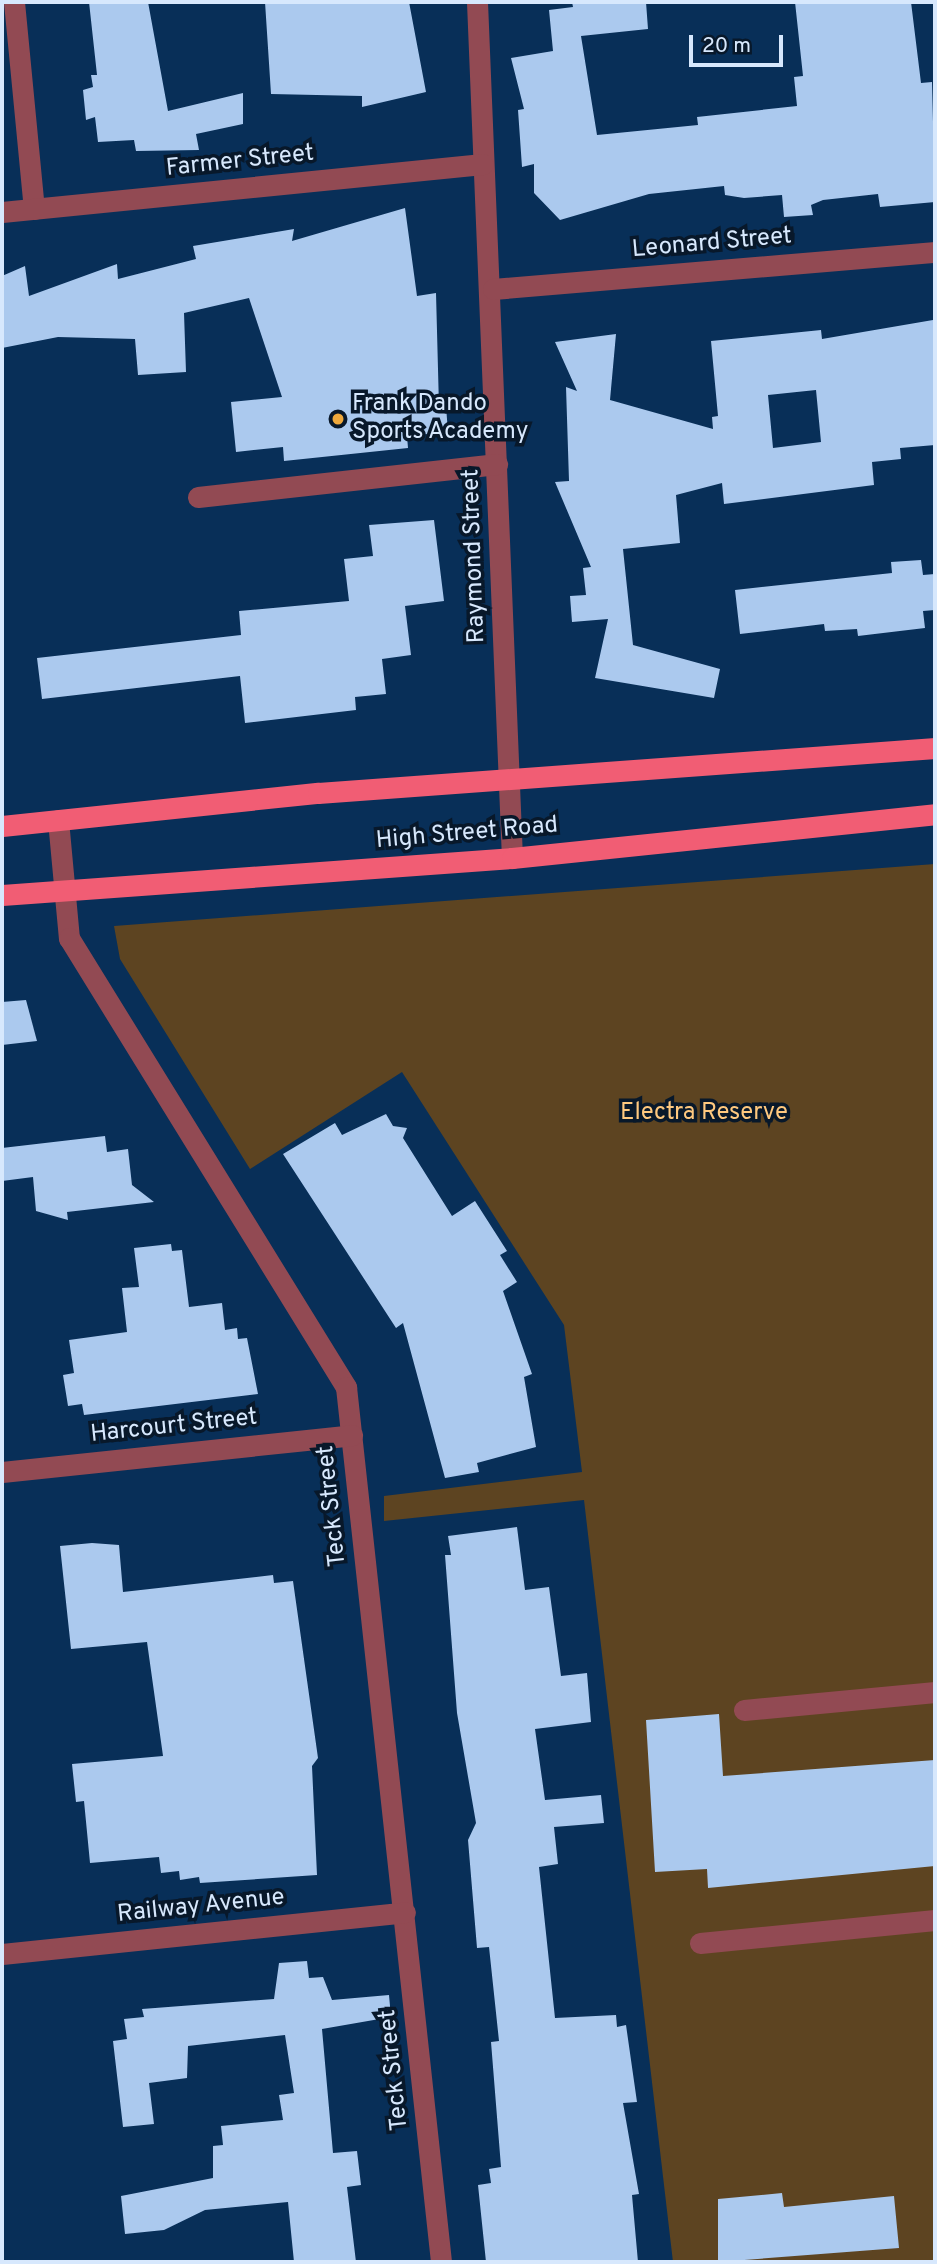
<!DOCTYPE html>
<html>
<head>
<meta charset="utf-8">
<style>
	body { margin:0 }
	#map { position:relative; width:937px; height:2264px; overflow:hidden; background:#082f58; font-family:Overpass,sans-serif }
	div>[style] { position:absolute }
	.green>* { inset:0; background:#5d4421 }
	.building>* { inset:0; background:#abc9ee }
	.minor>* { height:21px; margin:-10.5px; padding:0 10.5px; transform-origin:10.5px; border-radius:10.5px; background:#924a53 }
	.major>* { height:21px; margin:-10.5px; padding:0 10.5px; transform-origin:10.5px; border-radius:10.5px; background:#f15d74 }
	.dots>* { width:19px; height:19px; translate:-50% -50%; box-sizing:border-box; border:4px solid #08182a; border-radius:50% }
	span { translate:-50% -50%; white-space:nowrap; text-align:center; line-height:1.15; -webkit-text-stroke:7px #08182a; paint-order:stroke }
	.street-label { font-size:24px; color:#d7e8fd }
	.poi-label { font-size:24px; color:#d7e8fd }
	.left { translate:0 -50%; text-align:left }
	.park-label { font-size:24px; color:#ffc97f }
	.frame { position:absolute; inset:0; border:4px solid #d7e8fd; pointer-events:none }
	.scale { position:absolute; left:689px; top:35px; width:94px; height:32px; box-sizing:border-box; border:4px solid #d7e8fd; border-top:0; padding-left:9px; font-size:21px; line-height:24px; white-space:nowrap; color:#d7e8fd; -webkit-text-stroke:5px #08182a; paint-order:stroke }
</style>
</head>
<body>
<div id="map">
	<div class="green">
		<div style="clip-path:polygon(935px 864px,935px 2262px,673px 2262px,584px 1500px,384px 1521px,384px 1496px,582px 1472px,564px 1325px,402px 1072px,250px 1169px,120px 959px,114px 926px)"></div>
	</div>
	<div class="building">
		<div style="clip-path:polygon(89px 2px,148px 2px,168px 111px,243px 93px,243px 124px,196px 134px,199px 150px,136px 151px,134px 140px,98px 142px,95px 117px,86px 120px,83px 90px,93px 87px,91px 75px,97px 75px)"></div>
		<div style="clip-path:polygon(265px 2px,409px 2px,426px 92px,362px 107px,362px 96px,271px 94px)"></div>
		<div style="clip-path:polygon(572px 2px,646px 2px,648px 29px,581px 36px,597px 135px,698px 125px,697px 117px,797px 106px,794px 77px,803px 76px,795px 2px,911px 2px,921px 83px,932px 82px,935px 202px,880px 207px,878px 194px,823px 200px,811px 205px,813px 215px,784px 217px,782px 195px,744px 198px,725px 195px,724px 186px,649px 194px,560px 220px,534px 193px,534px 164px,522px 167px,518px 110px,524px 109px,511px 58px,553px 51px,549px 10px,573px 7px)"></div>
		<div style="clip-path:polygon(405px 208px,417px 296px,436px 293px,439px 407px,446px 406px,448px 432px,407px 436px,408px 448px,284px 461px,283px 447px,236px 452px,231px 402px,282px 397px,249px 298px,184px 313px,186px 372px,138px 375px,135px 339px,58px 337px,2px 348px,2px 276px,25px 266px,29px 296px,117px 264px,118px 279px,196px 259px,193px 246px,294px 229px,292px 241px)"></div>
		<div style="clip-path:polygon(evenodd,933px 320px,935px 445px,900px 448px,901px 459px,872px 462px,874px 485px,724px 504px,722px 483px,676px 495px,680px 543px,623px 549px,633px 645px,720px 669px,714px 698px,595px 678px,608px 619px,572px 622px,570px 596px,586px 595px,583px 568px,591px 567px,555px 482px,569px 481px,566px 387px,577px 391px,555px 342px,616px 334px,610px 400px,713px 429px,712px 417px,718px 416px,711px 341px,821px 330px,822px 339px,933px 320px,816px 390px,821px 442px,773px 448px,768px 395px,816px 390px)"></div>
		<div style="clip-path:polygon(434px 520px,444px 601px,405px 606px,411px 655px,382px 659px,386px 694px,355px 697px,356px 710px,245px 723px,240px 676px,42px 699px,37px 658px,241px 635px,239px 611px,349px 601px,344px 559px,373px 556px,369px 525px)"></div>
		<div style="clip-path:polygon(921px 560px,923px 575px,935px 574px,935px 610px,923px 611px,925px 628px,858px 636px,857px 629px,825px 631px,824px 624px,740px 634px,735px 590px,892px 573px,891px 562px)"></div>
		<div style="clip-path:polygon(26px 1000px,37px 1041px,2px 1045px,2px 1002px)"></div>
		<div style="clip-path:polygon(386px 1114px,393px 1126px,407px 1128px,403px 1138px,452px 1216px,475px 1201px,507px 1251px,500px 1255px,517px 1282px,503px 1291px,532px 1374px,524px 1377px,536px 1447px,477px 1463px,479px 1472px,445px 1478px,403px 1323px,396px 1328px,283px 1154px,335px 1123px,342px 1135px)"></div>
		<div style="clip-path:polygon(105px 1136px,107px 1152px,128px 1149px,132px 1185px,154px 1202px,67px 1212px,68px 1220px,36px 1211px,33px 1177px,2px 1181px,2px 1148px)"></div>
		<div style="clip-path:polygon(171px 1244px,172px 1251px,182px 1250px,189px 1307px,222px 1303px,225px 1330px,237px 1328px,238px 1339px,247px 1338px,258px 1394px,84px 1415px,82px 1404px,68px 1406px,63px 1375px,74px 1373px,69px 1340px,127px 1332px,122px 1288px,139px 1287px,134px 1248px)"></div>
		<div style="clip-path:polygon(517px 1527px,525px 1590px,549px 1587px,561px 1676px,587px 1673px,591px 1722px,535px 1729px,545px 1800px,601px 1795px,604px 1823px,554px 1827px,558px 1864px,539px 1867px,555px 2018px,616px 2015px,617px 2027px,626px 2025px,637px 2102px,623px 2103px,639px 2194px,632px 2195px,638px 2262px,486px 2262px,478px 2185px,491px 2183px,489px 2169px,501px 2167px,491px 2042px,499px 2041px,489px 1947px,477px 1948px,468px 1840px,476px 1823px,457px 1713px,445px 1555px,451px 1555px,448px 1536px)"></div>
		<div style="clip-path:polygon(92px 1543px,119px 1545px,123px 1592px,273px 1575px,274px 1583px,293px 1581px,318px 1758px,312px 1766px,317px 1875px,200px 1883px,199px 1877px,180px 1880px,179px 1871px,161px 1873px,159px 1857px,90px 1863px,84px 1801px,76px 1802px,72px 1764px,163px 1756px,147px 1642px,71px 1649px,60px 1546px)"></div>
		<div style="clip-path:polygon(719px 1714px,723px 1776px,935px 1760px,935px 1866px,708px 1888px,707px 1869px,655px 1872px,646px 1720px)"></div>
		<div style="clip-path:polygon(307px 1961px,309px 1978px,323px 1977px,332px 2000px,389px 1995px,391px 2017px,322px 2029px,333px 2153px,357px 2151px,361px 2185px,347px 2187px,356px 2262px,294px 2262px,288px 2202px,205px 2210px,164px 2230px,125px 2234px,121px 2196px,213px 2178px,213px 2146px,223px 2145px,221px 2126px,283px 2120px,279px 2095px,294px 2093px,285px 2035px,188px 2046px,187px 2078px,149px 2083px,154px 2124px,123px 2127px,113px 2041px,127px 2039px,124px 2019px,144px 2017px,142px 2009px,274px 1999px,279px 1963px)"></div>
		<div style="clip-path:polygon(782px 2193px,784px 2207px,894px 2196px,899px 2248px,718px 2262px,718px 2199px)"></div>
	</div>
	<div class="minor">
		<div style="left:14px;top:2px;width:208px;rotate:84.5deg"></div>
		<div style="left:477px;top:2px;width:857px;rotate:87.66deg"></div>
		<div style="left:2px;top:212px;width:483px;rotate:-5.7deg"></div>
		<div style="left:493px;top:289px;width:444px;rotate:-4.8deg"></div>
		<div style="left:198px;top:497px;width:301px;rotate:-6.3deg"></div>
		<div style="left:58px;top:820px;width:119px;rotate:84.7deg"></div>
		<div style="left:69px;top:938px;width:528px;rotate:58.33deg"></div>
		<div style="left:346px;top:1387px;width:880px;rotate:83.8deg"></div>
		<div style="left:2px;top:1472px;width:352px;rotate:-6deg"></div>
		<div style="left:744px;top:1710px;width:192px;rotate:-5.4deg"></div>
		<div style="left:700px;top:1943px;width:236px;rotate:-5.6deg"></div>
		<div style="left:2px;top:1954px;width:405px;rotate:-5.9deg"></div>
	</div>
	<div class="major">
		<div style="left:2px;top:826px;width:318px;rotate:-6deg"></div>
		<div style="left:318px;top:793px;width:619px;rotate:-4.17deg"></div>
		<div style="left:2px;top:895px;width:511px;rotate:-4.15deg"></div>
		<div style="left:512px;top:858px;width:425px;rotate:-5.9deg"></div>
	</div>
	<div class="dots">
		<div style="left:338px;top:419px;background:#eea83c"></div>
	</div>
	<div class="street-label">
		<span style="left:240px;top:162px;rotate:-6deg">Farmer Street</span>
		<span style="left:712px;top:244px;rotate:-5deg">Leonard Street</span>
		<span style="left:475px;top:556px;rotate:-92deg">Raymond Street</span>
		<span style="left:467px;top:834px;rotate:-5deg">High Street Road</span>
		<span style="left:174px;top:1427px;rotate:-6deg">Harcourt Street</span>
		<span style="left:333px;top:1506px;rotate:-96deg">Teck Street</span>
		<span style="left:201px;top:1907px;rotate:-6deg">Railway Avenue</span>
		<span style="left:395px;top:2070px;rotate:-96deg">Teck Street</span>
	</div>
	<div class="poi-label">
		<span class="left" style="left:352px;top:419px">Frank Dando<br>Sports Academy</span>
	</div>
	<div class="park-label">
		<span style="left:704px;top:1114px">Electra Reserve</span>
	</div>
	<div class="frame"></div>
	<div class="scale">20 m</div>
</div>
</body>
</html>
